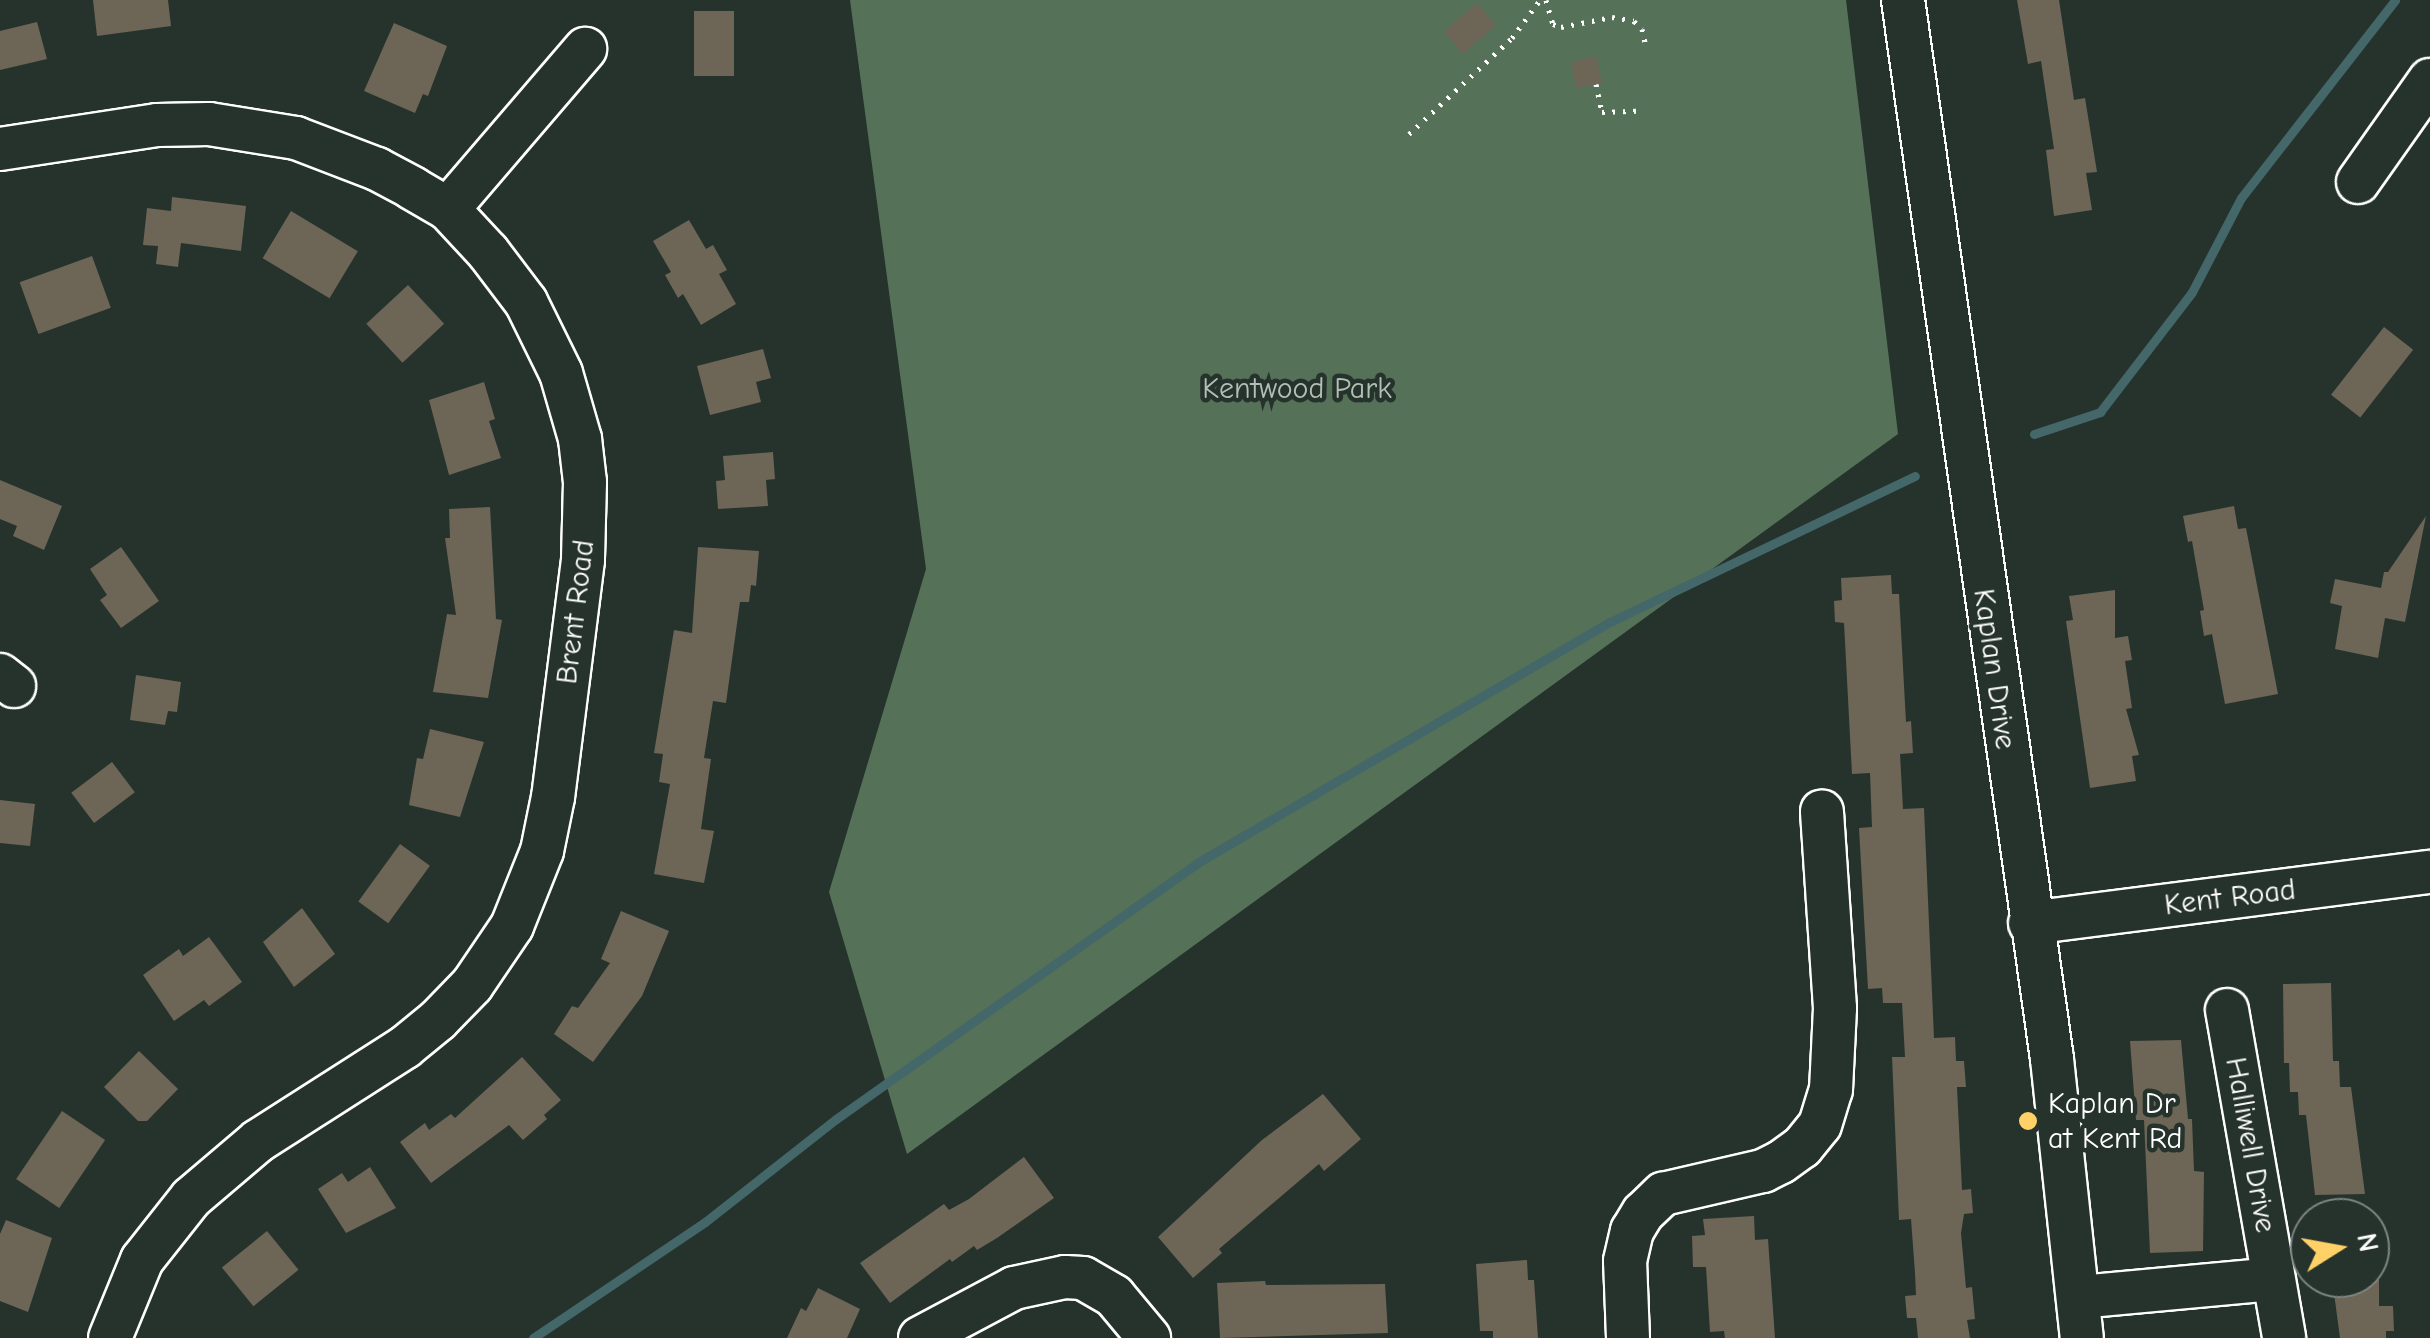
<!DOCTYPE html>
<html>
<head>
<meta charset="utf-8">
<style>
	body { margin:0 }
	#map { position:relative; width:2430px; height:1338px; overflow:hidden; background:#26332d; font-family:"Comic Neue",sans-serif }
	div>[style] { position:absolute }
	.green>* { inset:0; background:#557158 }
	.stream>* { height:9px; margin:-4.5px; padding:0 4.5px; transform-origin:4.5px; border-radius:4.5px; background:#44676a }
	.building>* { inset:0; background:#6d6556; transform-origin:0 0 }
	.path>* { height:5px; margin-top:-2.5px; transform-origin:0; background:repeating-linear-gradient(90deg,#fff 0 2.5px,transparent 0 10.5px) }
	.roads { filter:drop-shadow(2px 0 #fff) drop-shadow(-2px 0 #fff) drop-shadow(0 2px #fff) drop-shadow(0 -2px #fff) }
	.minor>* { height:42px; margin:-21px; padding:0 21px; transform-origin:21px; border-radius:21px; background:#26332d }
	.dots>* { width:28px; height:28px; translate:-50% -50%; box-sizing:border-box; border:5px solid #26332d; border-radius:50% }
	span { translate:-50% -50%; white-space:nowrap; text-align:center; line-height:1.15; -webkit-text-stroke:9px #26332d; paint-order:stroke }
	.park-label { font-size:30px; color:#b2bfb4 }
	.street-label { font-size:30px; color:#fff }
	.poi-label { font-size:30px; color:#fff }
	.left { translate:0 -50%; text-align:left }
	.north { position:absolute; left:2290px; top:1198px; width:100px; height:100px; box-sizing:border-box; background:#26332d; border:2px solid #7d8581; border-radius:50%; rotate:79deg; font-size:28px; font-weight:700; line-height:40px; text-align:center; color:#fff }
	.north::after { content:''; display:block; margin:auto; width:35px; height:45px; background:#ffd166; clip-path:polygon(50% 0,100% 100%,50% 72%,0 100%) }
</style>
</head>
<body>
<div id="map">
	<div class="green">
		<div style="clip-path:polygon(850px 0,1846px 0,1898px 434px,907px 1154px,829px 892px,926px 569px)"></div>
	</div>
	<div class="stream">
		<div style="left:2034px;top:434px;width:70px;rotate:-18.4deg"></div>
		<div style="left:2100px;top:412px;width:151px;rotate:-52.5deg"></div>
		<div style="left:2192px;top:292px;width:106px;rotate:-62.5deg"></div>
		<div style="left:2241px;top:198px;width:251px;rotate:-52.1deg"></div>
		<div style="left:533px;top:1338px;width:207px;rotate:-34deg"></div>
		<div style="left:705px;top:1222px;width:167px;rotate:-38.2deg"></div>
		<div style="left:836px;top:1119px;width:443px;rotate:-35.3deg"></div>
		<div style="left:1197px;top:863px;width:478px;rotate:-30.3deg"></div>
		<div style="left:1610px;top:622px;width:338px;rotate:-25.6deg"></div>
	</div>
	<div class="building">
		<div style="clip-path:polygon(93px 0,168px 0,171px 26px,97px 36px)"></div>
		<div style="clip-path:polygon(2017px 0,2059px 0,2074px 100px,2085px 98px,2097px 172px,2086px 173px,2092px 210px,2054px 216px,2046px 150px,2054px 149px,2041px 61px,2028px 64px)"></div>
		<div style="left:1477px;top:3px;width:29px;height:44px;rotate:49deg"></div>
		<div style="left:694px;top:11px;width:40px;height:65px"></div>
		<div style="clip-path:polygon(37px 22px,47px 59px,0 70px,0 31px)"></div>
		<div style="clip-path:polygon(394px 23px,447px 46px,428px 96px,423px 94px,415px 113px,364px 91px)"></div>
		<div style="left:1597px;top:57px;width:27px;height:26px;rotate:80deg"></div>
		<div style="clip-path:polygon(172px 197px,246px 206px,241px 251px,181px 243px,178px 267px,156px 264px,158px 246px,143px 245px,147px 208px,171px 211px)"></div>
		<div style="left:291px;top:211px;width:78px;height:55px;rotate:31deg"></div>
		<div style="clip-path:polygon(689px 220px,706px 249px,713px 245px,727px 270px,719px 274px,736px 304px,701px 325px,683px 294px,678px 298px,665px 275px,671px 272px,653px 241px)"></div>
		<div style="left:92px;top:256px;width:55px;height:77px;rotate:70deg"></div>
		<div style="left:408px;top:285px;width:53px;height:57px;rotate:47deg"></div>
		<div style="left:2384px;top:327px;width:37px;height:86px;rotate:38deg"></div>
		<div style="clip-path:polygon(763px 349px,771px 378px,756px 382px,761px 402px,710px 415px,697px 366px)"></div>
		<div style="clip-path:polygon(484px 382px,495px 419px,489px 421px,501px 458px,449px 475px,429px 400px)"></div>
		<div style="clip-path:polygon(773px 452px,775px 479px,766px 480px,768px 506px,718px 509px,716px 481px,725px 480px,723px 456px)"></div>
		<div style="clip-path:polygon(0 480px,62px 506px,44px 550px,13px 536px,17px 526px,0 519px)"></div>
		<div style="clip-path:polygon(2234px 506px,2238px 529px,2246px 528px,2278px 694px,2225px 704px,2212px 634px,2204px 636px,2200px 611px,2204px 610px,2192px 541px,2188px 542px,2183px 516px)"></div>
		<div style="clip-path:polygon(490px 507px,496px 619px,502px 620px,488px 698px,433px 692px,447px 614px,456px 615px,445px 538px,450px 538px,449px 509px)"></div>
		<div style="clip-path:polygon(2426px 516px,2405px 622px,2385px 618px,2378px 658px,2335px 649px,2342px 606px,2330px 603px,2335px 579px,2381px 588px,2384px 572px,2388px 572px)"></div>
		<div style="clip-path:polygon(121px 547px,159px 601px,121px 628px,100px 600px,107px 595px,90px 569px)"></div>
		<div style="clip-path:polygon(698px 547px,759px 551px,756px 586px,751px 585px,749px 602px,740px 602px,726px 703px,713px 701px,704px 758px,711px 759px,701px 829px,714px 831px,704px 883px,654px 874px,670px 784px,659px 782px,663px 754px,654px 753px,674px 630px,692px 633px)"></div>
		<div style="clip-path:polygon(1891px 575px,1892px 594px,1899px 594px,1906px 722px,1911px 721px,1913px 753px,1900px 754px,1903px 809px,1924px 808px,1934px 1038px,1955px 1037px,1956px 1061px,1964px 1061px,1966px 1087px,1957px 1087px,1962px 1190px,1971px 1189px,1973px 1213px,1964px 1214px,1961px 1233px,1966px 1288px,1972px 1287px,1975px 1319px,1967px 1320px,1970px 1338px,1918px 1338px,1916px 1318px,1907px 1318px,1905px 1296px,1916px 1295px,1915px 1273px,1911px 1219px,1899px 1220px,1892px 1057px,1905px 1057px,1902px 1003px,1883px 1003px,1882px 988px,1868px 989px,1859px 828px,1872px 827px,1870px 773px,1852px 774px,1844px 623px,1835px 622px,1834px 601px,1842px 600px,1841px 578px)"></div>
		<div style="clip-path:polygon(2115px 590px,2115px 638px,2128px 636px,2132px 660px,2125px 661px,2132px 708px,2126px 709px,2139px 755px,2132px 756px,2136px 781px,2090px 788px,2066px 621px,2073px 620px,2069px 596px)"></div>
		<div style="clip-path:polygon(136px 675px,181px 682px,177px 712px,168px 711px,165px 725px,130px 720px)"></div>
		<div style="clip-path:polygon(430px 729px,484px 742px,460px 817px,409px 805px,417px 758px,423px 759px)"></div>
		<div style="left:112px;top:762px;width:38px;height:51px;rotate:53deg"></div>
		<div style="clip-path:polygon(0 800px,35px 804px,30px 846px,0 843px)"></div>
		<div style="left:400px;top:844px;width:37px;height:71px;rotate:36deg"></div>
		<div style="clip-path:polygon(302px 908px,335px 954px,294px 987px,263px 942px)"></div>
		<div style="clip-path:polygon(621px 911px,669px 931px,642px 996px,593px 1062px,554px 1034px,572px 1006px,578px 1008px,610px 963px,601px 959px)"></div>
		<div style="clip-path:polygon(209px 937px,242px 982px,209px 1006px,204px 1000px,174px 1021px,143px 975px,179px 949px,183px 956px)"></div>
		<div style="clip-path:polygon(2331px 983px,2333px 1061px,2339px 1061px,2340px 1087px,2351px 1087px,2365px 1194px,2315px 1195px,2306px 1115px,2299px 1115px,2298px 1092px,2290px 1092px,2289px 1063px,2284px 1063px,2283px 984px)"></div>
		<div style="clip-path:polygon(2181px 1040px,2188px 1119px,2192px 1119px,2194px 1171px,2204px 1172px,2203px 1251px,2150px 1253px,2144px 1120px,2136px 1120px,2130px 1041px)"></div>
		<div style="clip-path:polygon(139px 1051px,178px 1089px,147px 1121px,138px 1121px,104px 1087px)"></div>
		<div style="clip-path:polygon(522px 1057px,561px 1100px,544px 1115px,547px 1119px,523px 1140px,509px 1125px,431px 1183px,400px 1142px,425px 1123px,429px 1130px,451px 1114px,455px 1118px)"></div>
		<div style="clip-path:polygon(1323px 1094px,1361px 1139px,1324px 1171px,1319px 1164px,1219px 1249px,1222px 1253px,1193px 1278px,1158px 1237px,1262px 1140px)"></div>
		<div style="left:62px;top:1111px;width:52px;height:82px;rotate:34deg"></div>
		<div style="clip-path:polygon(1024px 1157px,1054px 1198px,997px 1238px,977px 1250px,974px 1246px,952px 1262px,950px 1259px,890px 1303px,860px 1263px,944px 1204px,949px 1210px,969px 1199px)"></div>
		<div style="clip-path:polygon(370px 1167px,396px 1208px,346px 1233px,318px 1189px,342px 1173px,348px 1182px)"></div>
		<div style="clip-path:polygon(1754px 1216px,1755px 1240px,1768px 1239px,1775px 1338px,1725px 1338px,1724px 1331px,1710px 1332px,1706px 1267px,1693px 1267px,1692px 1236px,1705px 1235px,1703px 1219px)"></div>
		<div style="clip-path:polygon(6px 1220px,52px 1238px,28px 1312px,0 1301px,0 1234px)"></div>
		<div style="left:267px;top:1231px;width:50px;height:58px;rotate:51deg"></div>
		<div style="clip-path:polygon(1527px 1260px,1528px 1280px,1534px 1280px,1538px 1338px,1493px 1338px,1493px 1331px,1480px 1331px,1476px 1264px)"></div>
		<div style="clip-path:polygon(2332px 1278px,2379px 1278px,2379px 1306px,2393px 1306px,2394px 1331px,2386px 1331px,2386px 1338px,2340px 1338px)"></div>
		<div style="clip-path:polygon(1265px 1281px,1266px 1285px,1385px 1284px,1388px 1333px,1220px 1338px,1217px 1283px)"></div>
		<div style="clip-path:polygon(818px 1288px,860px 1309px,847px 1338px,787px 1338px,801px 1308px,806px 1311px)"></div>
	</div>
	<div class="path">
		<div style="left:1546px;top:0;width:25px;rotate:74deg"></div>
		<div style="left:1553px;top:24px;width:9px;rotate:21deg"></div>
		<div style="left:1561px;top:27px;width:52px;rotate:-11.1deg"></div>
		<div style="left:1612px;top:17px;width:22px;rotate:10deg"></div>
		<div style="left:1634px;top:21px;width:11px;rotate:45deg"></div>
		<div style="left:1642px;top:29px;width:17px;rotate:77deg"></div>
		<div style="left:1596px;top:84px;width:29px;rotate:78deg"></div>
		<div style="left:1602px;top:112px;width:34px;rotate:-2deg"></div>
		<div style="left:1409px;top:134px;width:141px;rotate:-43deg"></div>
		<div style="left:1512px;top:38px;width:47px;rotate:-53.6deg"></div>
	</div>
	<div class="roads">
		<div class="minor">
			<div style="left:1903px;top:0;width:1069px;rotate:81.99deg"></div>
			<div style="left:2052px;top:1059px;width:281px;rotate:83.9deg"></div>
			<div style="left:0;top:149px;width:159px;rotate:-8.7deg"></div>
			<div style="left:157px;top:125px;width:52px;rotate:-1.1deg"></div>
			<div style="left:209px;top:124px;width:88px;rotate:9.1deg"></div>
			<div style="left:296px;top:138px;width:87px;rotate:20.9deg"></div>
			<div style="left:377px;top:169px;width:40px;rotate:28deg"></div>
			<div style="left:412px;top:188px;width:42px;rotate:30.3deg"></div>
			<div style="left:448px;top:209px;width:59px;rotate:47.1deg"></div>
			<div style="left:488px;top:252px;width:63px;rotate:52.8deg"></div>
			<div style="left:526px;top:302px;width:79px;rotate:63.8deg"></div>
			<div style="left:561px;top:373px;width:69px;rotate:73.9deg"></div>
			<div style="left:580px;top:439px;width:43px;rotate:83.4deg"></div>
			<div style="left:585px;top:482px;width:78px;rotate:91.5deg"></div>
			<div style="left:583px;top:560px;width:239px;rotate:97.2deg"></div>
			<div style="left:553px;top:797px;width:55px;rotate:101.5deg"></div>
			<div style="left:542px;top:851px;width:81px;rotate:111.8deg"></div>
			<div style="left:512px;top:926px;width:71px;rotate:124.1deg"></div>
			<div style="left:472px;top:985px;width:49px;rotate:134.2deg"></div>
			<div style="left:438px;top:1020px;width:43px;rotate:140.7deg"></div>
			<div style="left:405px;top:1047px;width:174px;rotate:147.4deg"></div>
			<div style="left:258px;top:1141px;width:88px;rotate:139.6deg"></div>
			<div style="left:191px;top:1198px;width:79px;rotate:128.3deg"></div>
			<div style="left:142px;top:1260px;width:84px;rotate:112.3deg"></div>
			<div style="left:2358px;top:182px;width:125px;rotate:-54.8deg"></div>
			<div style="left:448px;top:209px;width:211px;rotate:-49.4deg"></div>
			<div style="left:0;top:675px;width:18px;rotate:38deg"></div>
			<div style="left:2030px;top:923px;width:403px;rotate:-7.3deg"></div>
			<div style="left:2227px;top:1010px;width:333px;rotate:80.1deg"></div>
			<div style="left:2080px;top:1297px;width:194px;rotate:-5.3deg"></div>
			<div style="left:920px;top:1338px;width:106px;rotate:-28deg"></div>
			<div style="left:1014px;top:1288px;width:52px;rotate:-12.2deg"></div>
			<div style="left:1065px;top:1277px;width:18px;rotate:3deg"></div>
			<div style="left:1083px;top:1278px;width:36px;rotate:30deg"></div>
			<div style="left:1114px;top:1296px;width:55px;rotate:50.2deg"></div>
			<div style="left:1628px;top:1338px;width:77px;rotate:-92.2deg"></div>
			<div style="left:1625px;top:1261px;width:31px;rotate:-77deg"></div>
			<div style="left:1632px;top:1231px;width:21px;rotate:-59deg"></div>
			<div style="left:1643px;top:1213px;width:28px;rotate:-44deg"></div>
			<div style="left:1663px;top:1194px;width:103px;rotate:-13deg"></div>
			<div style="left:1763px;top:1171px;width:20px;rotate:-27deg"></div>
			<div style="left:1781px;top:1162px;width:26px;rotate:-36deg"></div>
			<div style="left:1802px;top:1147px;width:28px;rotate:-51deg"></div>
			<div style="left:1820px;top:1125px;width:37px;rotate:-73deg"></div>
			<div style="left:1831px;top:1090px;width:82px;rotate:-87.2deg"></div>
			<div style="left:1835px;top:1008px;width:197px;rotate:-93.8deg"></div>
		</div>
	</div>
	<div class="dots">
		<div style="left:2028px;top:1121px;background:#ffd166"></div>
	</div>
	<div class="park-label">
		<span style="left:1297px;top:389px">Kentwood Park</span>
	</div>
	<div class="street-label">
		<span style="left:576px;top:612px;rotate:-83deg">Brent Road</span>
		<span style="left:1994px;top:669px;rotate:82deg">Kaplan Drive</span>
		<span style="left:2230px;top:898px;rotate:-7deg">Kent Road</span>
		<span style="left:2250px;top:1145px;rotate:80deg">Halliwell Drive</span>
	</div>
	<div class="poi-label">
		<span class="left" style="left:2048px;top:1121px">Kaplan Dr<br>at Kent Rd</span>
	</div>
	<div class="north">N</div>
</div>
</body>
</html>
